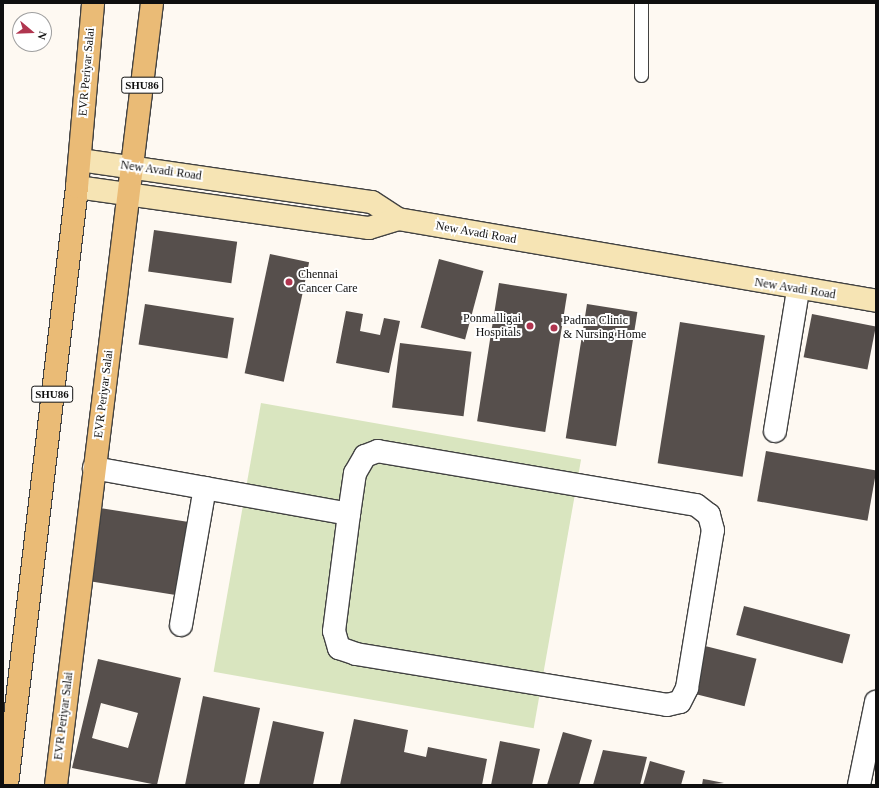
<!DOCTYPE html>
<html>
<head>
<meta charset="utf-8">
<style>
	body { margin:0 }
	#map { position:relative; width:879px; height:788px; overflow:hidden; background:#fef9f2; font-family:Georgia,serif }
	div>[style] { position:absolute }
	.green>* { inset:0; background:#d9e5bf; transform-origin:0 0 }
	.building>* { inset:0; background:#564f4c; transform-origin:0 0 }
	.roads { filter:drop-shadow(1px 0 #424242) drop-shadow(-1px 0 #424242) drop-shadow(0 1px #424242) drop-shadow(0 -1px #424242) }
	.service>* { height:13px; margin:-6.5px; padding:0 6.5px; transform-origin:6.5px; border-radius:6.5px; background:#fff }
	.minor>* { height:22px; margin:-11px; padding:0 11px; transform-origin:11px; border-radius:11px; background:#fff }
	.secondary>* { height:22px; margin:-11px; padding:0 11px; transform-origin:11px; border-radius:11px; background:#f6e4b4 }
	.primary>* { height:22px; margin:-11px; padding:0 11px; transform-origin:11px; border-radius:11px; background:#eabb76 }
	.dots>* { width:11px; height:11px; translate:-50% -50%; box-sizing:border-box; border:2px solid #fff; border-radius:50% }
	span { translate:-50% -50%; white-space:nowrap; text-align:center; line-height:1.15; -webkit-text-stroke:4px #fff; paint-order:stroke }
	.shield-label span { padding:1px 3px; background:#fff; border:1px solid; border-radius:3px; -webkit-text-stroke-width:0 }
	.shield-label { font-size:11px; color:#0f0f0f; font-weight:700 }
	.street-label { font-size:12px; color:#0f0f0f }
	.poi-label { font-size:12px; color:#0f0f0f }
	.left { translate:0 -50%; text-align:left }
	.right { translate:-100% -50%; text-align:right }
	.frame { position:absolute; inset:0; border:4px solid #0f0f0f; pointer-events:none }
	.north { position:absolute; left:12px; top:12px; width:40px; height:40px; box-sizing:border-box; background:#fff; border:1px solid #9f9f9f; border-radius:50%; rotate:109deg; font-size:11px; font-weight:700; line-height:16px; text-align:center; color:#0f0f0f }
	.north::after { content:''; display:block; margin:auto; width:14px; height:18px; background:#b0354f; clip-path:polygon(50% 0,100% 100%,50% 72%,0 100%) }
</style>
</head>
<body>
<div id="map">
	<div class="green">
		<div style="left:261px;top:403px;width:325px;height:273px;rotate:10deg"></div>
	</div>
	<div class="building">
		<div style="left:154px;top:230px;width:84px;height:42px;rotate:8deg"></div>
		<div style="left:270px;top:254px;width:40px;height:122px;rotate:12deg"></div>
		<div style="left:439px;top:259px;width:46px;height:71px;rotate:15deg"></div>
		<div style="left:499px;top:283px;width:69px;height:140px;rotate:9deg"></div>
		<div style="left:145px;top:304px;width:90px;height:41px;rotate:9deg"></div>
		<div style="left:587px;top:304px;width:51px;height:136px;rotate:9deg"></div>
		<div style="clip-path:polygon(346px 311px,363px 314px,360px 331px,380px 335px,384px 318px,400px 321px,389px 373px,336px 363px)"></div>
		<div style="left:812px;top:314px;width:65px;height:44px;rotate:11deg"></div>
		<div style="left:680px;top:322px;width:86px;height:143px;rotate:9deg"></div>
		<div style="left:400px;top:343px;width:72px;height:65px;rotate:7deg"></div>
		<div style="left:766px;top:451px;width:112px;height:51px;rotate:10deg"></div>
		<div style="left:100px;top:508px;width:93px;height:74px;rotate:9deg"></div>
		<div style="left:744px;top:606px;width:110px;height:30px;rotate:15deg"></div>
		<div style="left:705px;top:646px;width:53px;height:49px;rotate:14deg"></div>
		<div style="clip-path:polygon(evenodd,98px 659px,181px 678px,157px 785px,72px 768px,98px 659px,101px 703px,138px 713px,128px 748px,92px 738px,101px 703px)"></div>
		<div style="clip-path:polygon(203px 696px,260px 708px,244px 785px,185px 785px)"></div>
		<div style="clip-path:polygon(354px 719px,408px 730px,404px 752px,426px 757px,428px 747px,487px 759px,482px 785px,340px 785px)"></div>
		<div style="clip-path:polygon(273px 721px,324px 732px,313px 785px,259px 785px)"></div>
		<div style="clip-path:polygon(563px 732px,592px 740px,579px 785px,547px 785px)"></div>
		<div style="clip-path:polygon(500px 741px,540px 749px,532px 785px,491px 785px)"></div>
		<div style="clip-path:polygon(603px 750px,647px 757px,640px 785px,593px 785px)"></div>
		<div style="clip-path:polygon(650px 761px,685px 771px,681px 785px,643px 785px)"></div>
		<div style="clip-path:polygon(703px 779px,709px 780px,724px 783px,702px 785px)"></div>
	</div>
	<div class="roads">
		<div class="service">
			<div style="left:641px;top:75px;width:72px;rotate:-90deg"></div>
		</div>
		<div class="minor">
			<div style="left:775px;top:431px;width:143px;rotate:-80.7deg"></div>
			<div style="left:94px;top:468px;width:259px;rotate:10.2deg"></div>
			<div style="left:349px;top:514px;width:118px;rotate:97.3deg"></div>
			<div style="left:334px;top:631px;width:18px;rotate:74deg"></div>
			<div style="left:339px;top:648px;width:18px;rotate:19deg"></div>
			<div style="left:356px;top:654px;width:315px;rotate:9.3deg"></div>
			<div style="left:667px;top:705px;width:13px;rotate:-13deg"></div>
			<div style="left:680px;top:702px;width:16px;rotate:-63deg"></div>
			<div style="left:687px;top:688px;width:160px;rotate:-80.7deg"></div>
			<div style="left:713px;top:530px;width:16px;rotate:-105deg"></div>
			<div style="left:709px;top:515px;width:16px;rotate:-142deg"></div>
			<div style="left:696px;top:505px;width:323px;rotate:-170.4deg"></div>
			<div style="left:378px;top:451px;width:14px;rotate:159deg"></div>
			<div style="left:365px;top:456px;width:20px;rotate:120deg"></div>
			<div style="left:355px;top:473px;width:41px;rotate:98.3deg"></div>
			<div style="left:181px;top:625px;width:139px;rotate:-80.1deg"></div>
			<div style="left:859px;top:785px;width:85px;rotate:-78.4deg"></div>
		</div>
		<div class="secondary">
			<div style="left:80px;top:160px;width:295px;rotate:8.2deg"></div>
			<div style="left:372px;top:202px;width:31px;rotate:33deg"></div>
			<div style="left:398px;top:219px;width:485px;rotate:9.7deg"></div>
			<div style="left:77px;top:187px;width:295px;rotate:8deg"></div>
			<div style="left:369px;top:228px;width:30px;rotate:-17deg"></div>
		</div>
		<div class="primary">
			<div style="left:7px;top:785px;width:602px;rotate:-83.32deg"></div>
			<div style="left:77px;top:187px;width:185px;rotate:-85deg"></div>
			<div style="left:56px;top:785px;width:788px;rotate:-83deg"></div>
		</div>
	</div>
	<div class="dots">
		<div style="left:289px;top:282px;background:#b0354f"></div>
		<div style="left:530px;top:326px;background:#b0354f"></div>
		<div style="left:554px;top:328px;background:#b0354f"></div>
	</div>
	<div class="shield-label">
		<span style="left:142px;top:85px">SHU86</span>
		<span style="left:52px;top:394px">SHU86</span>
	</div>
	<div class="street-label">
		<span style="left:87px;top:72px;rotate:-85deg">EVR Periyar Salai</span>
		<span style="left:161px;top:171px;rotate:8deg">New Avadi Road</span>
		<span style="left:476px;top:233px;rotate:10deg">New Avadi Road</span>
		<span style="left:795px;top:289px;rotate:9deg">New Avadi Road</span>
		<span style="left:104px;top:394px;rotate:-83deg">EVR Periyar Salai</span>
		<span style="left:64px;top:716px;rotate:-83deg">EVR Periyar Salai</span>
	</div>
	<div class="poi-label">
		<span class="left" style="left:298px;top:282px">Chennai<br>Cancer Care</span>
		<span class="right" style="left:521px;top:326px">Ponmalligai<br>Hospitals</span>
		<span class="left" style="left:563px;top:328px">Padma Clinic<br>&amp; Nursing Home</span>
	</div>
	<div class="frame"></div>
	<div class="north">N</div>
</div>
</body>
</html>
